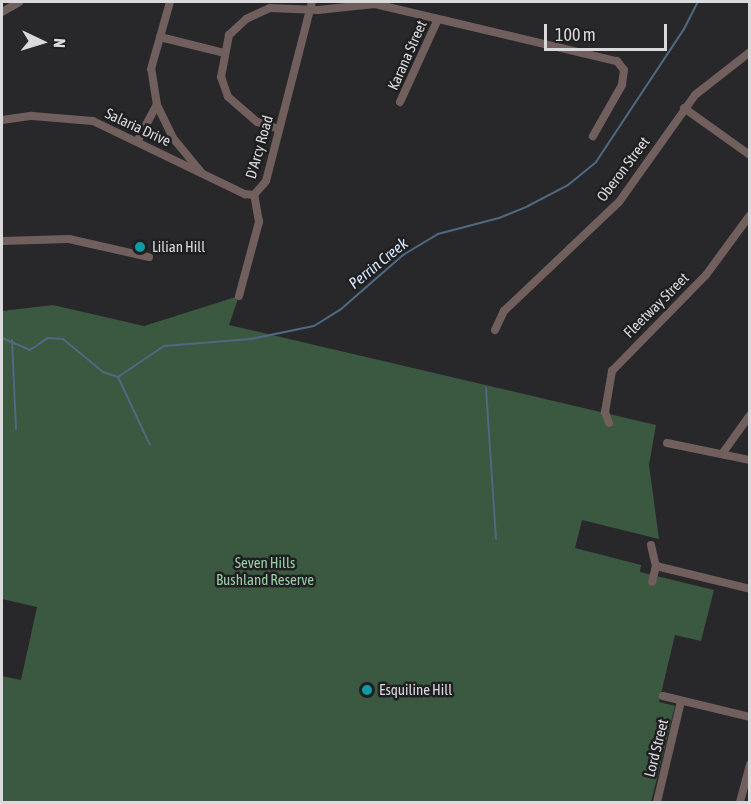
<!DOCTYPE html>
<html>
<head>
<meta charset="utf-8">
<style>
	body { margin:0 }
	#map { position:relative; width:751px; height:804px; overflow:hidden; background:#28282b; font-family:"Asap Condensed",sans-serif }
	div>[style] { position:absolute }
	.forest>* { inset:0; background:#3b5841 }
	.stream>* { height:2px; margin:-1px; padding:0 1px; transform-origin:1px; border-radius:1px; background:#4f6982 }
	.minor>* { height:8px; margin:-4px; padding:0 4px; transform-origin:4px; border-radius:4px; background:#715f5d }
	.dots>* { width:16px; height:16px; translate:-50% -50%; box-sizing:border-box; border:3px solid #1f1e21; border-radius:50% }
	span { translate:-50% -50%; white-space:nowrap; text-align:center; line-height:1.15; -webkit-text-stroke:5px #1f1e21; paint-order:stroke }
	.street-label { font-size:15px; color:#dadadc }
	.poi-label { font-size:15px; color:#dadadc }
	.left { translate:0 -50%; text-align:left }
	.park-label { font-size:15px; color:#99cea5 }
	.water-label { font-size:16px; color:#d4e7fa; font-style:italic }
	.frame { position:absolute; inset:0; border:3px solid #dadadc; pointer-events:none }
	.north { position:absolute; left:12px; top:12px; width:60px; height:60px; -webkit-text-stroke:4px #1f1e21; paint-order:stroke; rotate:94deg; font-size:16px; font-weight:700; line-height:24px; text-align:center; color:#dadadc }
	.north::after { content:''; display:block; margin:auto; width:21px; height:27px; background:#dadadc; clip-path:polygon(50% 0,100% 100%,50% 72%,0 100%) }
	.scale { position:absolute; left:544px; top:24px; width:123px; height:27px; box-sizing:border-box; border:3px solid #dadadc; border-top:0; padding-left:8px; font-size:18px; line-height:21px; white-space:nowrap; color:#dadadc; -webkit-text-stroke:4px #1f1e21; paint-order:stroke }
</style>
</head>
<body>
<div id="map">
	<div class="forest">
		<div style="clip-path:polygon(239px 296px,229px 325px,656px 425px,649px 465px,659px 539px,582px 520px,575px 548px,641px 565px,640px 572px,714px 590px,701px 641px,675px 635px,659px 702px,675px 706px,651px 802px,2px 802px,2px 676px,21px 680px,37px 607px,2px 599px,2px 311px,53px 305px,144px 326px)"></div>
	</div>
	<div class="stream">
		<div style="left:2px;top:338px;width:30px;rotate:23deg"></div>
		<div style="left:30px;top:350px;width:22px;rotate:-34deg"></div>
		<div style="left:48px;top:338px;width:15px;rotate:4deg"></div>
		<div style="left:63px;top:339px;width:52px;rotate:39.5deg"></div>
		<div style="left:103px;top:372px;width:16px;rotate:18deg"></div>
		<div style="left:118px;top:377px;width:55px;rotate:-34deg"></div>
		<div style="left:164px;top:346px;width:87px;rotate:-4.6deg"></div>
		<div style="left:251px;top:339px;width:64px;rotate:-11.7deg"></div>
		<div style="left:314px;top:326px;width:31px;rotate:-32deg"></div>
		<div style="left:340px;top:310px;width:84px;rotate:-41.1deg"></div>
		<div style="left:403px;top:255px;width:41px;rotate:-31deg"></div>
		<div style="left:438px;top:234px;width:63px;rotate:-14.7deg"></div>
		<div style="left:499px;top:218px;width:31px;rotate:-22deg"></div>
		<div style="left:528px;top:206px;width:45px;rotate:-27.7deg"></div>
		<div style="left:568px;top:185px;width:36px;rotate:-39deg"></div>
		<div style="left:596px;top:162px;width:159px;rotate:-56.5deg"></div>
		<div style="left:684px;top:29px;width:30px;rotate:-63deg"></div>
		<div style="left:12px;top:340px;width:89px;rotate:87.4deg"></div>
		<div style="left:118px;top:377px;width:75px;rotate:64.8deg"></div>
		<div style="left:486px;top:388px;width:151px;rotate:86.2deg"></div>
	</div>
	<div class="minor">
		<div style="left:2px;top:12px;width:20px;rotate:-30deg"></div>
		<div style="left:160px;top:37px;width:66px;rotate:14deg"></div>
		<div style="left:400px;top:102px;width:91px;rotate:-65.4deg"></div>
		<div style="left:157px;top:105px;width:37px;rotate:64deg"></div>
		<div style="left:173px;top:138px;width:44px;rotate:50.5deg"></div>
		<div style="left:684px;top:108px;width:81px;rotate:35.5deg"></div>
		<div style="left:2px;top:120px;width:30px;rotate:-8deg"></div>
		<div style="left:32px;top:116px;width:61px;rotate:4.7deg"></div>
		<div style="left:93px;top:121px;width:169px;rotate:25.7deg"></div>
		<div style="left:245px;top:194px;width:9px;rotate:6deg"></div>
		<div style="left:279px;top:129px;width:23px;rotate:-162deg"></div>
		<div style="left:257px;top:122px;width:38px;rotate:-139deg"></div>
		<div style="left:228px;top:97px;width:21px;rotate:-109deg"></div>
		<div style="left:221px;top:77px;width:43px;rotate:-79.2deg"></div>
		<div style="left:229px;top:35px;width:23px;rotate:-43deg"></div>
		<div style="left:246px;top:19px;width:26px;rotate:-25deg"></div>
		<div style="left:270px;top:8px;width:48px;rotate:2.4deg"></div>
		<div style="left:318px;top:10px;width:57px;rotate:-6deg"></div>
		<div style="left:375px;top:4px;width:249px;rotate:13.3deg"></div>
		<div style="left:617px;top:61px;width:11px;rotate:52deg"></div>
		<div style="left:624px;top:70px;width:15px;rotate:98deg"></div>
		<div style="left:622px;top:85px;width:59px;rotate:119.6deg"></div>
		<div style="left:138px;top:140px;width:40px;rotate:-62deg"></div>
		<div style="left:157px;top:105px;width:36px;rotate:-99deg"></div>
		<div style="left:151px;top:69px;width:70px;rotate:-74.2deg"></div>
		<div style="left:254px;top:195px;width:18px;rotate:-49deg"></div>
		<div style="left:266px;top:181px;width:185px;rotate:-75.6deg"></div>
		<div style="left:2px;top:241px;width:67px;rotate:-1.7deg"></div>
		<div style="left:69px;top:239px;width:82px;rotate:12.7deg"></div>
		<div style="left:239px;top:296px;width:77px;rotate:-74.9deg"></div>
		<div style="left:259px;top:222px;width:27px;rotate:-100deg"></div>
		<div style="left:495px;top:330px;width:21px;rotate:-65deg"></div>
		<div style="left:504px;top:311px;width:158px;rotate:-43.5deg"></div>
		<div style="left:619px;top:202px;width:131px;rotate:-54.6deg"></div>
		<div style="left:695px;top:95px;width:70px;rotate:-38deg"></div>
		<div style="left:609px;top:423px;width:12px;rotate:-110deg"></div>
		<div style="left:605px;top:412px;width:42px;rotate:-80.3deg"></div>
		<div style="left:612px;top:371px;width:134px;rotate:-45.6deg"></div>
		<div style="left:706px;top:275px;width:74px;rotate:-53.7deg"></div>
		<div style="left:667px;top:443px;width:85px;rotate:11.6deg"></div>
		<div style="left:722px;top:454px;width:48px;rotate:-54.3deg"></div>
		<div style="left:651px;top:545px;width:22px;rotate:77deg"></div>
		<div style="left:656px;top:566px;width:16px;rotate:104deg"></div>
		<div style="left:656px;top:566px;width:97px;rotate:13.7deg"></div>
		<div style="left:663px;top:696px;width:89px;rotate:13.6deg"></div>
		<div style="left:657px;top:802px;width:104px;rotate:-76.6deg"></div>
		<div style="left:740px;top:802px;width:39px;rotate:-75deg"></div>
	</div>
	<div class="dots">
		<div style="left:140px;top:247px;background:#0f9aa8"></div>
		<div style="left:367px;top:690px;background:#0f9aa8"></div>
	</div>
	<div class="street-label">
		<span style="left:407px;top:55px;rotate:-66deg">Karana Street</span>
		<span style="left:138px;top:127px;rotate:25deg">Salaria Drive</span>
		<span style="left:259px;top:147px;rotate:-74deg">D'Arcy Road</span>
		<span style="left:623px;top:169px;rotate:-53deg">Oberon Street</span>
		<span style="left:656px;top:305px;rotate:-45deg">Fleetway Street</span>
		<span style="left:656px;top:748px;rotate:-76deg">Lord Street</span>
	</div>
	<div class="poi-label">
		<span class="left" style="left:152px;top:247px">Lilian Hill</span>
		<span class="left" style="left:379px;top:690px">Esquiline Hill</span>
	</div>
	<div class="park-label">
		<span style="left:265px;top:571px">Seven Hills<br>Bushland Reserve</span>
	</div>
	<div class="water-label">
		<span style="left:378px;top:263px;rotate:-39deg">Perrin Creek</span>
	</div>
	<div class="frame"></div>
	<div class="north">N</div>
	<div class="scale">100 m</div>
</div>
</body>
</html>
